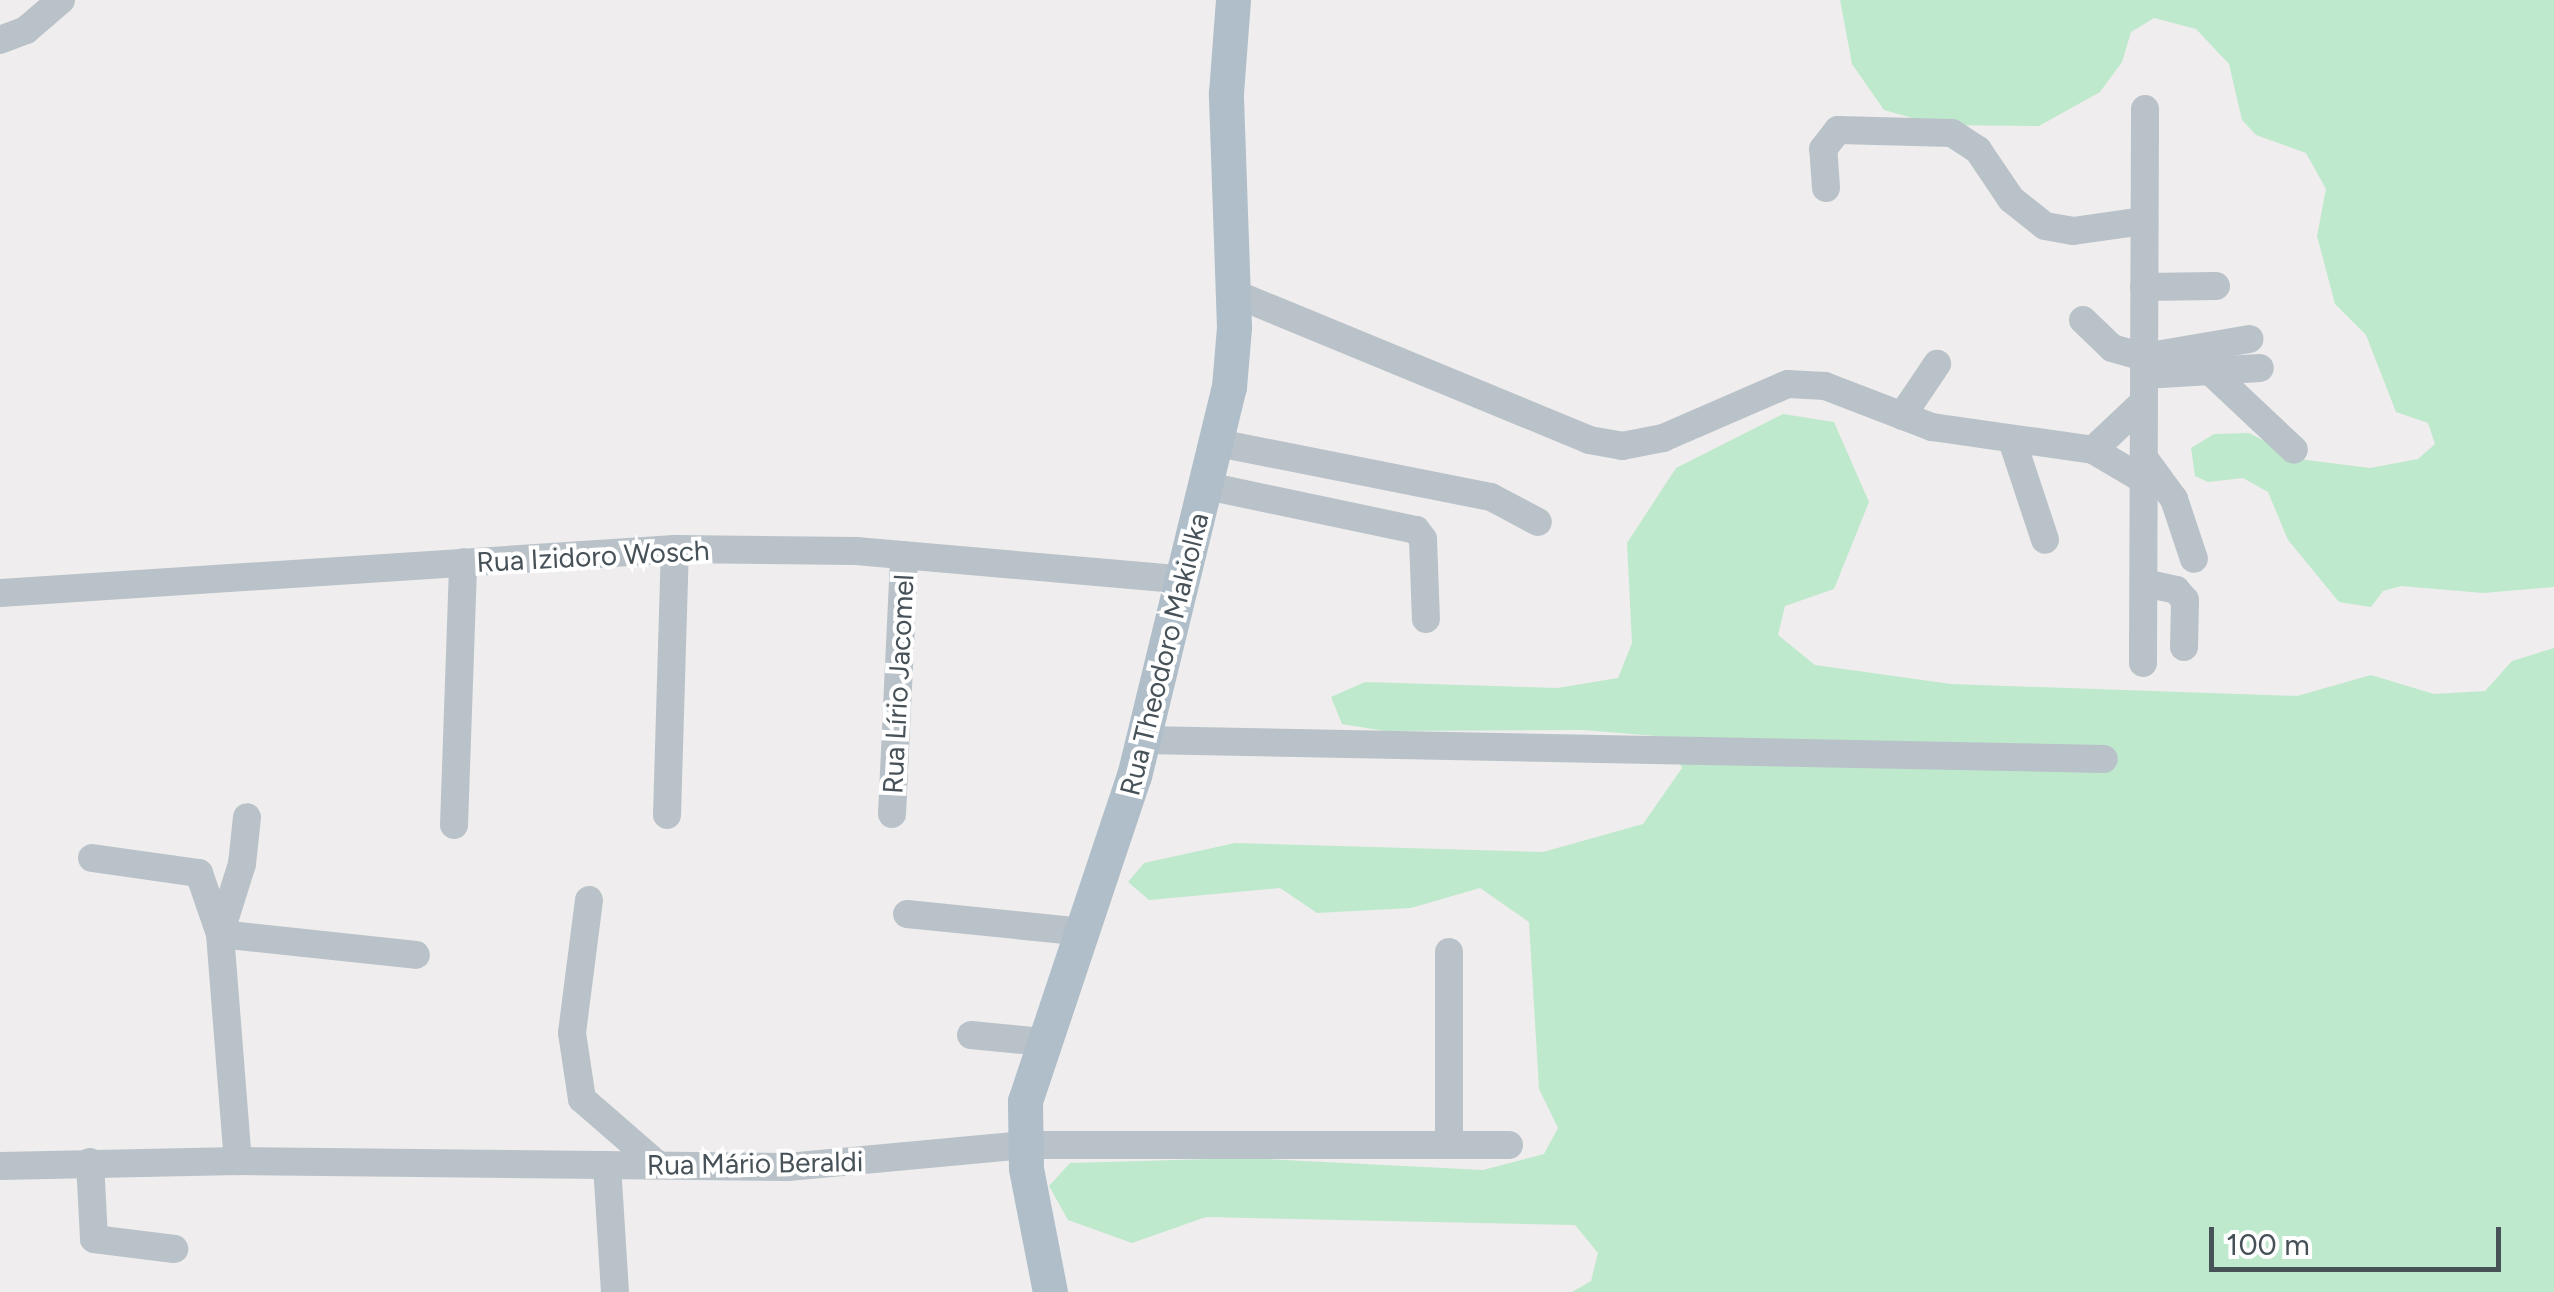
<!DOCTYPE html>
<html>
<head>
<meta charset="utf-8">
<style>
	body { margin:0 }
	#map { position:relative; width:2554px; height:1292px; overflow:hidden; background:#efeded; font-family:Figtree,sans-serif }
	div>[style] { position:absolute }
	.green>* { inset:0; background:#bfe9cd }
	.minor>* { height:28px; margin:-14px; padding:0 14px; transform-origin:14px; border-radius:14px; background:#b9c2c8 }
	.major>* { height:35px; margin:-17.5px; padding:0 17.5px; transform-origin:17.5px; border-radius:17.5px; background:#afbec9 }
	span { translate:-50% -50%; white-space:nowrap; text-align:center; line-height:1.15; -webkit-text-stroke:8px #fff; paint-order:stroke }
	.street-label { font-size:28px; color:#475158 }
	.scale { position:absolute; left:2209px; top:1227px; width:292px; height:45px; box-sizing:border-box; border:5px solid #475158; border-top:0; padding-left:12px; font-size:30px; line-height:35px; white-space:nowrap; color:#475158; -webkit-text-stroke:8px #fff; paint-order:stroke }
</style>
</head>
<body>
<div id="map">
	<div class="green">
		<div style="clip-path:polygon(1840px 0,2554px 0,2554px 587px,2483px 593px,2401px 586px,2383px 591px,2371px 607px,2339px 602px,2288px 540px,2268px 492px,2243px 478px,2208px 482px,2195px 476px,2191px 448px,2214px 434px,2249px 433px,2299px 459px,2370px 468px,2418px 459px,2435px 444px,2428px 423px,2396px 412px,2366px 335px,2335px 304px,2317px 236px,2326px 189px,2306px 153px,2256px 135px,2242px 120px,2229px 64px,2196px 29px,2154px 18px,2131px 32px,2122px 62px,2100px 92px,2039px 126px,1937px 125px,1884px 110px,1852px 64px)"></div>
		<div style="clip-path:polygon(1783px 414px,1834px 422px,1869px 502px,1834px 589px,1785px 606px,1778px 635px,1815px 665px,1951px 684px,2297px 696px,2371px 675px,2434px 694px,2485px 691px,2512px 661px,2554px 648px,2554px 1292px,1572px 1292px,1591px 1281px,1598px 1253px,1575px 1225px,1206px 1217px,1132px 1243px,1068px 1220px,1049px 1186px,1070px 1163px,1245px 1158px,1483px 1170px,1544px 1154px,1558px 1128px,1539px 1089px,1529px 922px,1480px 888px,1411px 908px,1317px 913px,1280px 888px,1149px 900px,1128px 882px,1144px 863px,1235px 843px,1543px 852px,1643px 824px,1682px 768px,1668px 737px,1583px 730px,1385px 731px,1342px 724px,1331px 697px,1365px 682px,1557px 688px,1618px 678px,1632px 643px,1627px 543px,1676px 468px)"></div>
	</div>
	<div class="minor">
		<div style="left:0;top:40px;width:28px;rotate:-21deg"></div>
		<div style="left:26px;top:30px;width:46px;rotate:-40.6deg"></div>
		<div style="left:1826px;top:188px;width:39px;rotate:-94deg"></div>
		<div style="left:1823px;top:149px;width:24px;rotate:-52deg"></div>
		<div style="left:1838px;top:130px;width:114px;rotate:1.5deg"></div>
		<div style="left:1952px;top:133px;width:31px;rotate:33deg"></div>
		<div style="left:1978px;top:150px;width:59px;rotate:56deg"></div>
		<div style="left:2011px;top:199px;width:43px;rotate:38.5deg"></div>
		<div style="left:2045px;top:226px;width:28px;rotate:10deg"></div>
		<div style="left:2073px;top:231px;width:72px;rotate:-8deg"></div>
		<div style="left:2144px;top:287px;width:72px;rotate:-0.8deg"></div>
		<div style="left:1233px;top:293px;width:385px;rotate:22.4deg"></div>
		<div style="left:1589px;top:440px;width:34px;rotate:10deg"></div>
		<div style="left:1622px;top:446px;width:42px;rotate:-11deg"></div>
		<div style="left:1663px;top:438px;width:136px;rotate:-23.4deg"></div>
		<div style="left:1788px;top:384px;width:37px;rotate:3deg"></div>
		<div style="left:1825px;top:386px;width:115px;rotate:21deg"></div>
		<div style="left:1932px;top:427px;width:163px;rotate:8.1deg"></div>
		<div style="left:2093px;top:450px;width:59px;rotate:30.5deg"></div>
		<div style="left:2083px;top:320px;width:40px;rotate:44deg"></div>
		<div style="left:2112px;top:348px;width:33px;rotate:16deg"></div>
		<div style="left:2144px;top:357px;width:107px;rotate:-9.7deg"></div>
		<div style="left:2210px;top:371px;width:115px;rotate:43.2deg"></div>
		<div style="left:2144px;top:375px;width:116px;rotate:-3.5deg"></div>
		<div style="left:1902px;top:416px;width:63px;rotate:-56.1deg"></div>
		<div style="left:2012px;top:440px;width:105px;rotate:71.7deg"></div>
		<div style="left:1218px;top:443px;width:278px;rotate:11.2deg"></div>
		<div style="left:1491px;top:497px;width:53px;rotate:28deg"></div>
		<div style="left:2093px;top:450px;width:70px;rotate:-43.3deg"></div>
		<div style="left:2144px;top:458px;width:51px;rotate:53.8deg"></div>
		<div style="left:2174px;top:499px;width:63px;rotate:71.6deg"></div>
		<div style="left:1207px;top:486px;width:214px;rotate:11.9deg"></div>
		<div style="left:1416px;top:530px;width:11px;rotate:52deg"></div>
		<div style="left:1423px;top:539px;width:80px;rotate:87.9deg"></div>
		<div style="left:2144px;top:583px;width:33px;rotate:12deg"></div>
		<div style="left:2176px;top:590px;width:13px;rotate:48deg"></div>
		<div style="left:2185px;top:600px;width:47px;rotate:91.2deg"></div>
		<div style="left:0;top:593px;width:676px;rotate:-3.73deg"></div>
		<div style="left:675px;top:549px;width:181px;rotate:0.6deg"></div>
		<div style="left:856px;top:551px;width:330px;rotate:5deg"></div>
		<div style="left:2143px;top:663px;width:554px;rotate:-89.79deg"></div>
		<div style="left:1144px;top:740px;width:960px;rotate:1.13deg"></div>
		<div style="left:892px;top:814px;width:259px;rotate:-87.3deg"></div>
		<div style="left:667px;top:815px;width:266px;rotate:-88.3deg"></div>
		<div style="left:454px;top:825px;width:263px;rotate:-88deg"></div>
		<div style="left:92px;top:858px;width:108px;rotate:8deg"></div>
		<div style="left:199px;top:873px;width:65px;rotate:71deg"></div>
		<div style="left:220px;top:934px;width:228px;rotate:85.5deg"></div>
		<div style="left:589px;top:900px;width:134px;rotate:97.3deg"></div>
		<div style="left:572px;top:1033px;width:67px;rotate:81.4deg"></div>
		<div style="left:582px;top:1099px;width:101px;rotate:41deg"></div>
		<div style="left:907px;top:914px;width:177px;rotate:5.8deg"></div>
		<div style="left:220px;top:934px;width:197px;rotate:6.1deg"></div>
		<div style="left:220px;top:934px;width:73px;rotate:-72.6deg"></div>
		<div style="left:242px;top:864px;width:47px;rotate:-83.9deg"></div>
		<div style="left:971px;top:1035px;width:71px;rotate:5.6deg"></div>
		<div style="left:1449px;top:1145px;width:193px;rotate:-90deg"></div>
		<div style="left:90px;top:1162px;width:77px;rotate:87deg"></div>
		<div style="left:94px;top:1239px;width:81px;rotate:7.1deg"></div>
		<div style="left:607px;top:1165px;width:127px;rotate:86.4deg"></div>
		<div style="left:0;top:1166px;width:238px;rotate:-1.2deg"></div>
		<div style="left:238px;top:1161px;width:550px;rotate:0.63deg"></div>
		<div style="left:788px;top:1167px;width:236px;rotate:-5.3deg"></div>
		<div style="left:1023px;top:1145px;width:486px"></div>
	</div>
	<div class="major">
		<div style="left:1050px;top:1292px;width:126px;rotate:-101deg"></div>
		<div style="left:1026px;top:1168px;width:67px;rotate:-90.9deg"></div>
		<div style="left:1025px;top:1101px;width:343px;rotate:-71.5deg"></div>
		<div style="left:1134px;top:776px;width:400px;rotate:-76.3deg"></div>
		<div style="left:1229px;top:387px;width:60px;rotate:-85.2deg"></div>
		<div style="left:1234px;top:327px;width:234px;rotate:-92deg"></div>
		<div style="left:1226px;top:93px;width:93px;rotate:-85.7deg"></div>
	</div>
	<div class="street-label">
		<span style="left:593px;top:556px;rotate:-3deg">Rua Izidoro Wosch</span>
		<span style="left:1164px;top:654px;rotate:-76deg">Rua Theodoro Makiolka</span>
		<span style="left:898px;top:684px;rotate:-87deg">Rua Lírio Jacomel</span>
		<span style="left:755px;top:1163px;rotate:-1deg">Rua Mário Beraldi</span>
	</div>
	<div class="scale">100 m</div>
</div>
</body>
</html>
